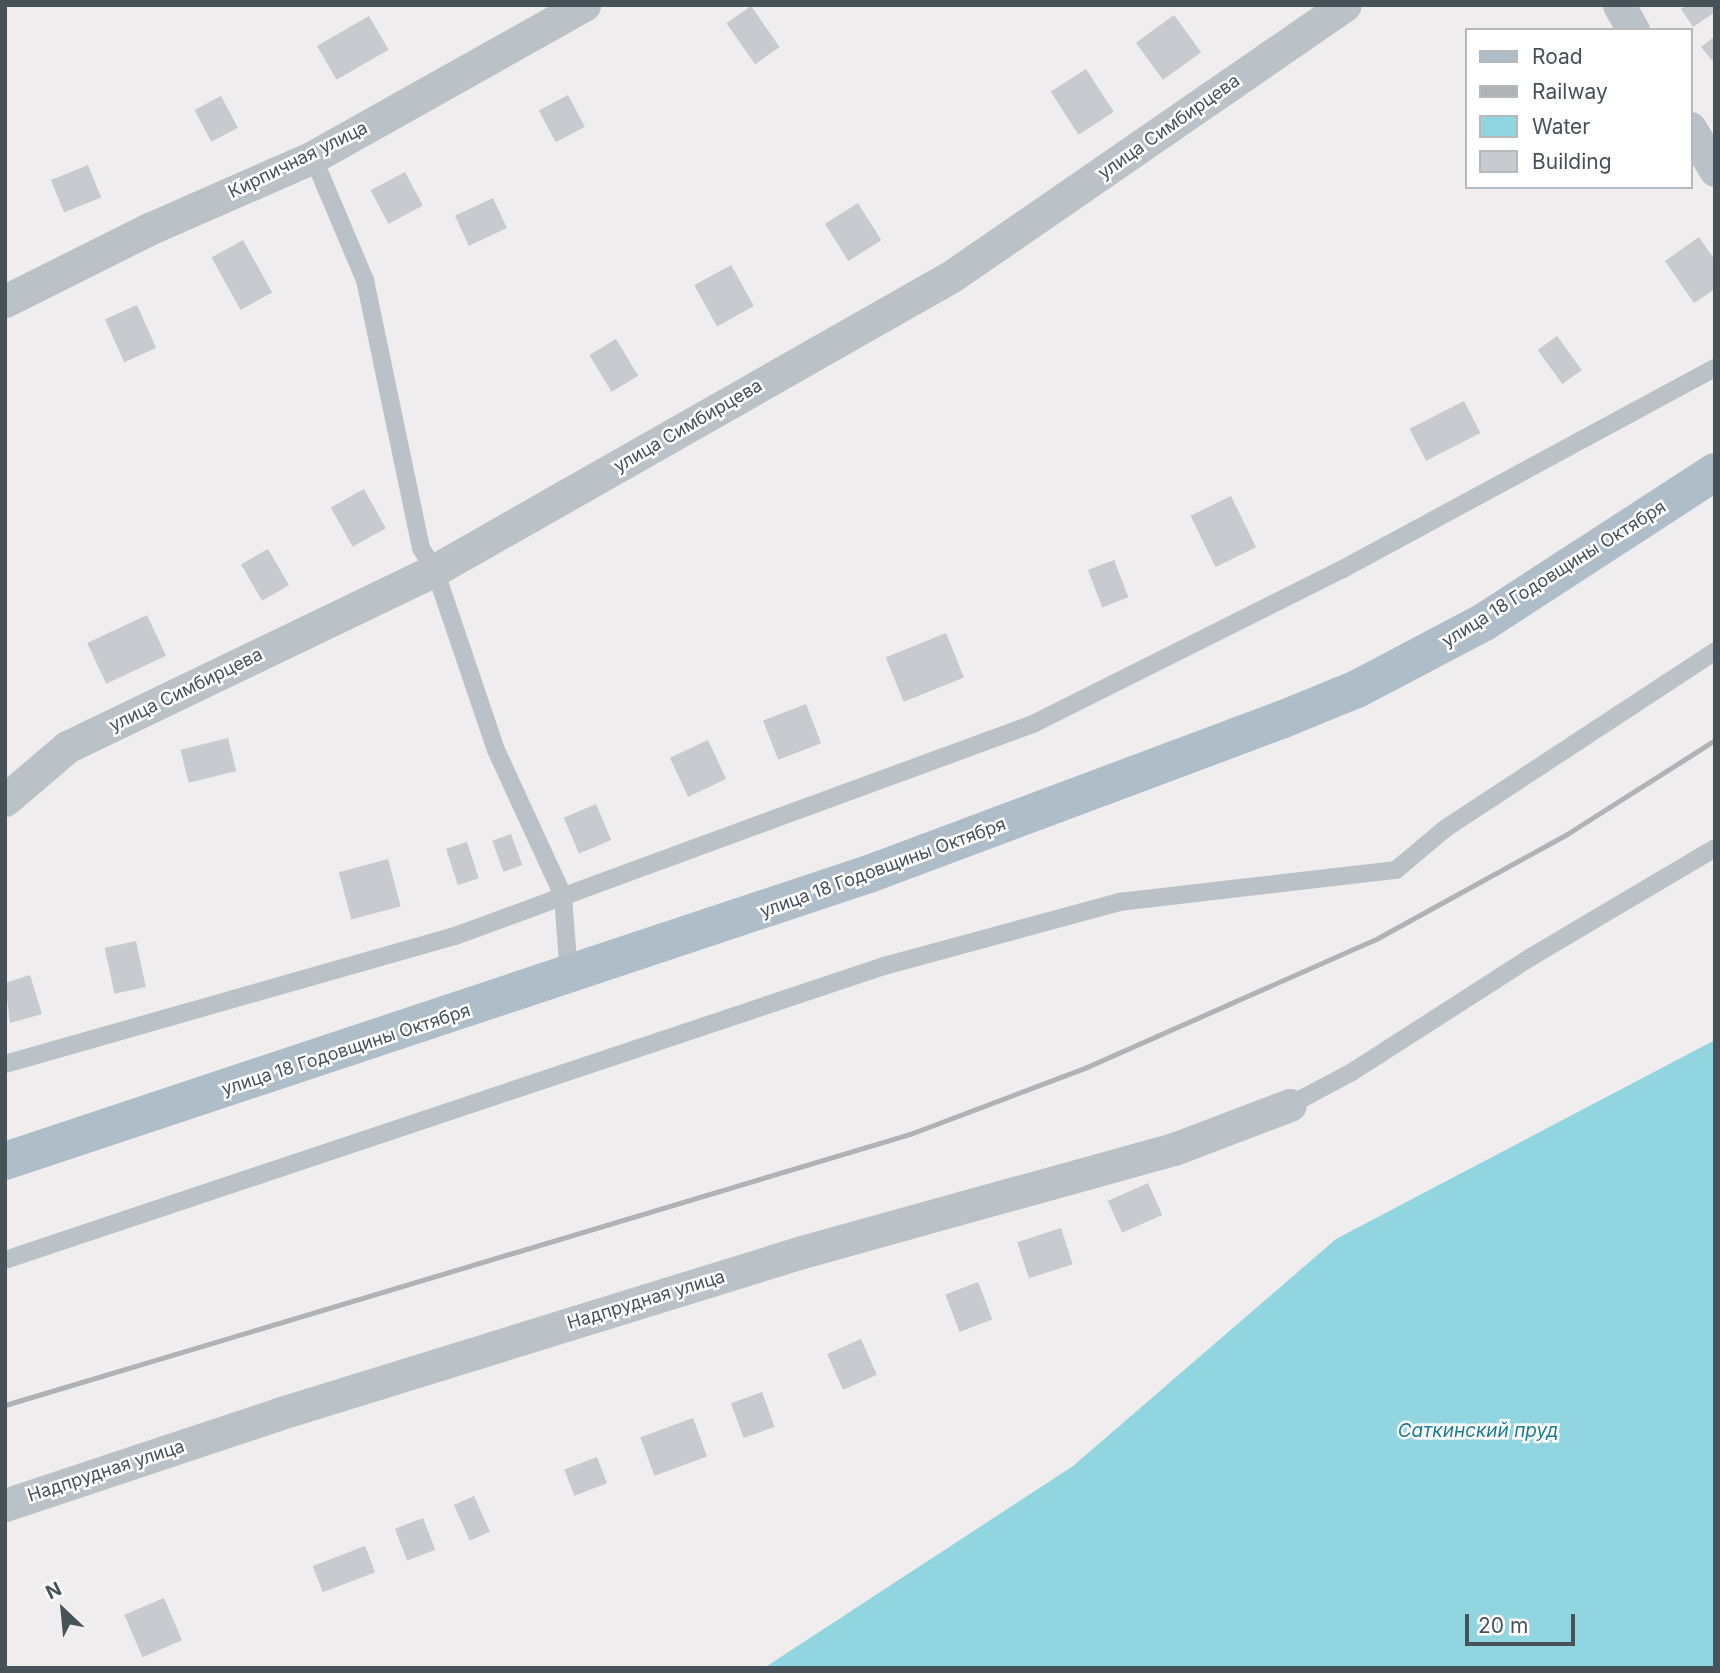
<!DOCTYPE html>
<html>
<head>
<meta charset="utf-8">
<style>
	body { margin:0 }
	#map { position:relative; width:1720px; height:1673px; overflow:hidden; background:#efeded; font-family:Inter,sans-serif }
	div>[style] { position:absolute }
	.water>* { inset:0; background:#91d5e1 }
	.building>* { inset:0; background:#c7cacf; transform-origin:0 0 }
	.lane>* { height:18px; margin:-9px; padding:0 9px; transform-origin:9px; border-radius:9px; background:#bac2c8 }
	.street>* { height:33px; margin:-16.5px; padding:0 16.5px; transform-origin:16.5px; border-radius:16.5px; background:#bac2c8 }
	.primary>* { height:38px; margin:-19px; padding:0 19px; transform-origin:19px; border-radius:19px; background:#afbdc9 }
	.rail>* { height:5px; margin:-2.5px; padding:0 2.5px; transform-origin:2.5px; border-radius:2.5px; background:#b0b3b6 }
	span { translate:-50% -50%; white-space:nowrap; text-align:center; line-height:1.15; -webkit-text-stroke:5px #fff; paint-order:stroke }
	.street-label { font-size:18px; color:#475158 }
	.water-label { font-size:19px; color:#1a7d90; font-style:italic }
	.frame { position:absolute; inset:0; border:7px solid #475158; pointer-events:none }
	.legend { position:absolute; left:1465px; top:28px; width:228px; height:161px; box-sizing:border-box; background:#fff; border:2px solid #b5b9bc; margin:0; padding:9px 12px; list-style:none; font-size:21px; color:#475158 }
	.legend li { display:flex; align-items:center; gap:14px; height:35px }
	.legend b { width:35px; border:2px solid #b5b9bc }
	.north { position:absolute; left:28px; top:1575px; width:70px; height:70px; -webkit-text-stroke:5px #fff; paint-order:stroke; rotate:334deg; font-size:19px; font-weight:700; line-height:28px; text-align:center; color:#475158 }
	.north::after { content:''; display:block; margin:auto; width:24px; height:32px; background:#475158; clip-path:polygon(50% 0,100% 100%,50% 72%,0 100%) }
	.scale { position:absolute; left:1465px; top:1614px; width:110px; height:32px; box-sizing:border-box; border:4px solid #475158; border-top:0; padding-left:9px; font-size:21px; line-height:24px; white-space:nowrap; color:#475158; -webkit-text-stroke:5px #fff; paint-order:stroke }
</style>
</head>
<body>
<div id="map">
	<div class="water">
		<div style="clip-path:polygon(1715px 1040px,1715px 1668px,764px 1668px,1073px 1466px,1336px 1239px)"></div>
	</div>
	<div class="building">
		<div style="clip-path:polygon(1687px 5px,1715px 5px,1715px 12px,1693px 27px,1681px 9px)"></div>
		<div style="left:751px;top:6px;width:50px;height:30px;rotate:55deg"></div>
		<div style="left:1174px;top:15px;width:46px;height:47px;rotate:54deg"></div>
		<div style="left:369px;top:16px;width:39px;height:60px;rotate:60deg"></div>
		<div style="clip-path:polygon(1715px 36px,1715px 64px,1701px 47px)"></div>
		<div style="left:1086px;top:69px;width:51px;height:42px;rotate:57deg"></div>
		<div style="left:568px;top:95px;width:36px;height:33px;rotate:62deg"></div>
		<div style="left:221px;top:96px;width:36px;height:30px;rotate:62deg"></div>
		<div style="left:88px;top:165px;width:35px;height:40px;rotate:68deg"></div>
		<div style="left:405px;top:172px;width:38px;height:39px;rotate:62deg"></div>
		<div style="left:493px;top:198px;width:33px;height:42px;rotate:65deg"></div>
		<div style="left:858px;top:203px;width:44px;height:39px;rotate:58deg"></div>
		<div style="clip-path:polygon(1699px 237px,1715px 260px,1715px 289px,1694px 303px,1665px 261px)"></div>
		<div style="left:243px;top:240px;width:60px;height:36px;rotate:61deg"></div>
		<div style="left:731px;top:265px;width:47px;height:42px;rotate:61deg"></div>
		<div style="left:137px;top:305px;width:47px;height:35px;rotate:66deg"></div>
		<div style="left:1557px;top:336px;width:42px;height:24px;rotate:54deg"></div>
		<div style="left:616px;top:339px;width:43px;height:31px;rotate:59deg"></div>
		<div style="left:1464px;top:401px;width:36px;height:61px;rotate:63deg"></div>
		<div style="left:364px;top:489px;width:45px;height:38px;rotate:61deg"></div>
		<div style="left:1231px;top:496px;width:57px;height:45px;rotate:64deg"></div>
		<div style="left:268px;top:549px;width:42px;height:31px;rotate:60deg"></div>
		<div style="left:1114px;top:560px;width:40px;height:28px;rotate:69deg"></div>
		<div style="left:147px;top:615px;width:45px;height:66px;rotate:65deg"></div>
		<div style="left:946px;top:633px;width:48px;height:65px;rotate:68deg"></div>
		<div style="left:806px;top:704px;width:42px;height:46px;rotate:69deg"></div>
		<div style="left:228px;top:738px;width:34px;height:49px;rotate:76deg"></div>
		<div style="left:708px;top:740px;width:43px;height:42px;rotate:65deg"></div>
		<div style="left:596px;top:804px;width:39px;height:35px;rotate:67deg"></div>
		<div style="left:511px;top:834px;width:33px;height:20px;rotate:70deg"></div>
		<div style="left:467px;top:842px;width:38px;height:22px;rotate:72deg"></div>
		<div style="left:388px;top:859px;width:49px;height:51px;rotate:75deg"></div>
		<div style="left:136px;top:941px;width:47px;height:32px;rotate:78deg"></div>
		<div style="clip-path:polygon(30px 975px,42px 1014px,10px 1023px,5px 983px)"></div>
		<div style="left:1148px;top:1183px;width:35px;height:44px;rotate:66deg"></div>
		<div style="left:1061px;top:1228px;width:38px;height:46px;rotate:72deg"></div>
		<div style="left:978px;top:1282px;width:40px;height:35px;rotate:69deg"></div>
		<div style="left:861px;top:1339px;width:39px;height:37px;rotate:66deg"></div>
		<div style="left:762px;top:1392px;width:37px;height:33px;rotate:70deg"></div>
		<div style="left:693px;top:1418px;width:41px;height:56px;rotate:70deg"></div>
		<div style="left:597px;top:1457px;width:28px;height:35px;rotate:69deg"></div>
		<div style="left:474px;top:1496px;width:39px;height:22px;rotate:66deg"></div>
		<div style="left:423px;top:1518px;width:34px;height:30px;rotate:69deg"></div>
		<div style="left:365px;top:1546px;width:28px;height:56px;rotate:69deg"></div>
		<div style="left:164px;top:1598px;width:46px;height:43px;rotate:67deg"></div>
	</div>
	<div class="lane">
		<div style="left:313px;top:157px;width:134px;rotate:67.1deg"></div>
		<div style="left:365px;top:280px;width:274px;rotate:78.2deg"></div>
		<div style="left:421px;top:548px;width:26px;rotate:58deg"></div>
		<div style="left:435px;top:570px;width:190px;rotate:71.3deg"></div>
		<div style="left:496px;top:750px;width:161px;rotate:65.3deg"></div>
		<div style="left:563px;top:896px;width:80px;rotate:85.7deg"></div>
		<div style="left:5px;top:1064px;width:468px;rotate:-15.9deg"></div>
		<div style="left:455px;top:936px;width:616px;rotate:-20.14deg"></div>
		<div style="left:1033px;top:724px;width:344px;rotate:-26.6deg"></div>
		<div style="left:1341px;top:570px;width:425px;rotate:-28.4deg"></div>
		<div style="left:1290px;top:1105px;width:70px;rotate:-28deg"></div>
		<div style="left:1352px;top:1072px;width:213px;rotate:-32.7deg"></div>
		<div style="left:1531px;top:957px;width:214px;rotate:-30.6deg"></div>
		<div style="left:5px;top:1260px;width:927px;rotate:-18.49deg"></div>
		<div style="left:884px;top:966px;width:244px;rotate:-15.2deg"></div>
		<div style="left:1119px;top:902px;width:279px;rotate:-6.6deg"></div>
		<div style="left:1396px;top:870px;width:65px;rotate:-40deg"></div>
		<div style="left:1446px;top:828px;width:322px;rotate:-33.3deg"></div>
	</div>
	<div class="street">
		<div style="left:1619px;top:5px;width:29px;rotate:61deg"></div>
		<div style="left:1690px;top:128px;width:49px;rotate:59.2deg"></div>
		<div style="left:5px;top:301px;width:161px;rotate:-26.6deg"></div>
		<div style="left:149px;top:229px;width:179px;rotate:-23.7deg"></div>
		<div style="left:313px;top:157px;width:311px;rotate:-29.3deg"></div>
		<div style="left:5px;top:800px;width:82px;rotate:-40.5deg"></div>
		<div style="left:67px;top:747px;width:408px;rotate:-25.7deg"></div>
		<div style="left:435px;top:570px;width:595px;rotate:-29.63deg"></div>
		<div style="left:952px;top:276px;width:477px;rotate:-34.6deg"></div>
		<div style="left:5px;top:1505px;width:288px;rotate:-18.4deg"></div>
		<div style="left:278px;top:1414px;width:548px;rotate:-17.18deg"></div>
		<div style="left:802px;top:1252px;width:386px;rotate:-15.5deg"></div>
		<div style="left:1174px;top:1149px;width:124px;rotate:-20.8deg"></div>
	</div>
	<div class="primary">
		<div style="left:5px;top:1161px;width:910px;rotate:-18.38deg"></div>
		<div style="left:869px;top:874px;width:440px;rotate:-20.5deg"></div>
		<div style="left:1281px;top:720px;width:82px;rotate:-22.2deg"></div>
		<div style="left:1357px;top:689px;width:144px;rotate:-27.8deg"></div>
		<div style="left:1484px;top:622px;width:275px;rotate:-33deg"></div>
	</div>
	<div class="rail">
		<div style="left:5px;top:1405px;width:945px;rotate:-16.67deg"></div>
		<div style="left:910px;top:1134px;width:189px;rotate:-20.7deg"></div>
		<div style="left:1087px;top:1067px;width:318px;rotate:-23.9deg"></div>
		<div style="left:1378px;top:938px;width:216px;rotate:-28.8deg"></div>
		<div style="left:1567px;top:834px;width:175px;rotate:-32.4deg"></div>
	</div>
	<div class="street-label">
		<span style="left:1169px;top:127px;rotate:-35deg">улица Симбирцева</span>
		<span style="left:298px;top:160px;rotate:-26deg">Кирпичная улица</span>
		<span style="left:688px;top:426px;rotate:-30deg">улица Симбирцева</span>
		<span style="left:1554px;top:574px;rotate:-32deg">улица 18 Годовщины Октября</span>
		<span style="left:186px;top:690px;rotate:-26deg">улица Симбирцева</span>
		<span style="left:883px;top:868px;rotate:-20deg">улица 18 Годовщины Октября</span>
		<span style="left:346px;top:1050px;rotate:-18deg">улица 18 Годовщины Октября</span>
		<span style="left:646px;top:1300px;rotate:-17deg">Надпрудная улица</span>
		<span style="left:106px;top:1471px;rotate:-18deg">Надпрудная улица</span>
	</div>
	<div class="water-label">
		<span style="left:1478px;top:1431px">Саткинский пруд</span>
	</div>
	<div class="frame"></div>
	<ul class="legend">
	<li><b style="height:9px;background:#afbdc9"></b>Road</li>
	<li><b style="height:9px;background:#b0b3b6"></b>Railway</li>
	<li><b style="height:19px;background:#91d5e1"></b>Water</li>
	<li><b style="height:19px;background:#c7cacf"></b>Building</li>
	</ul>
	<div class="north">N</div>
	<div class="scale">20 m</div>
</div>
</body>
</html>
